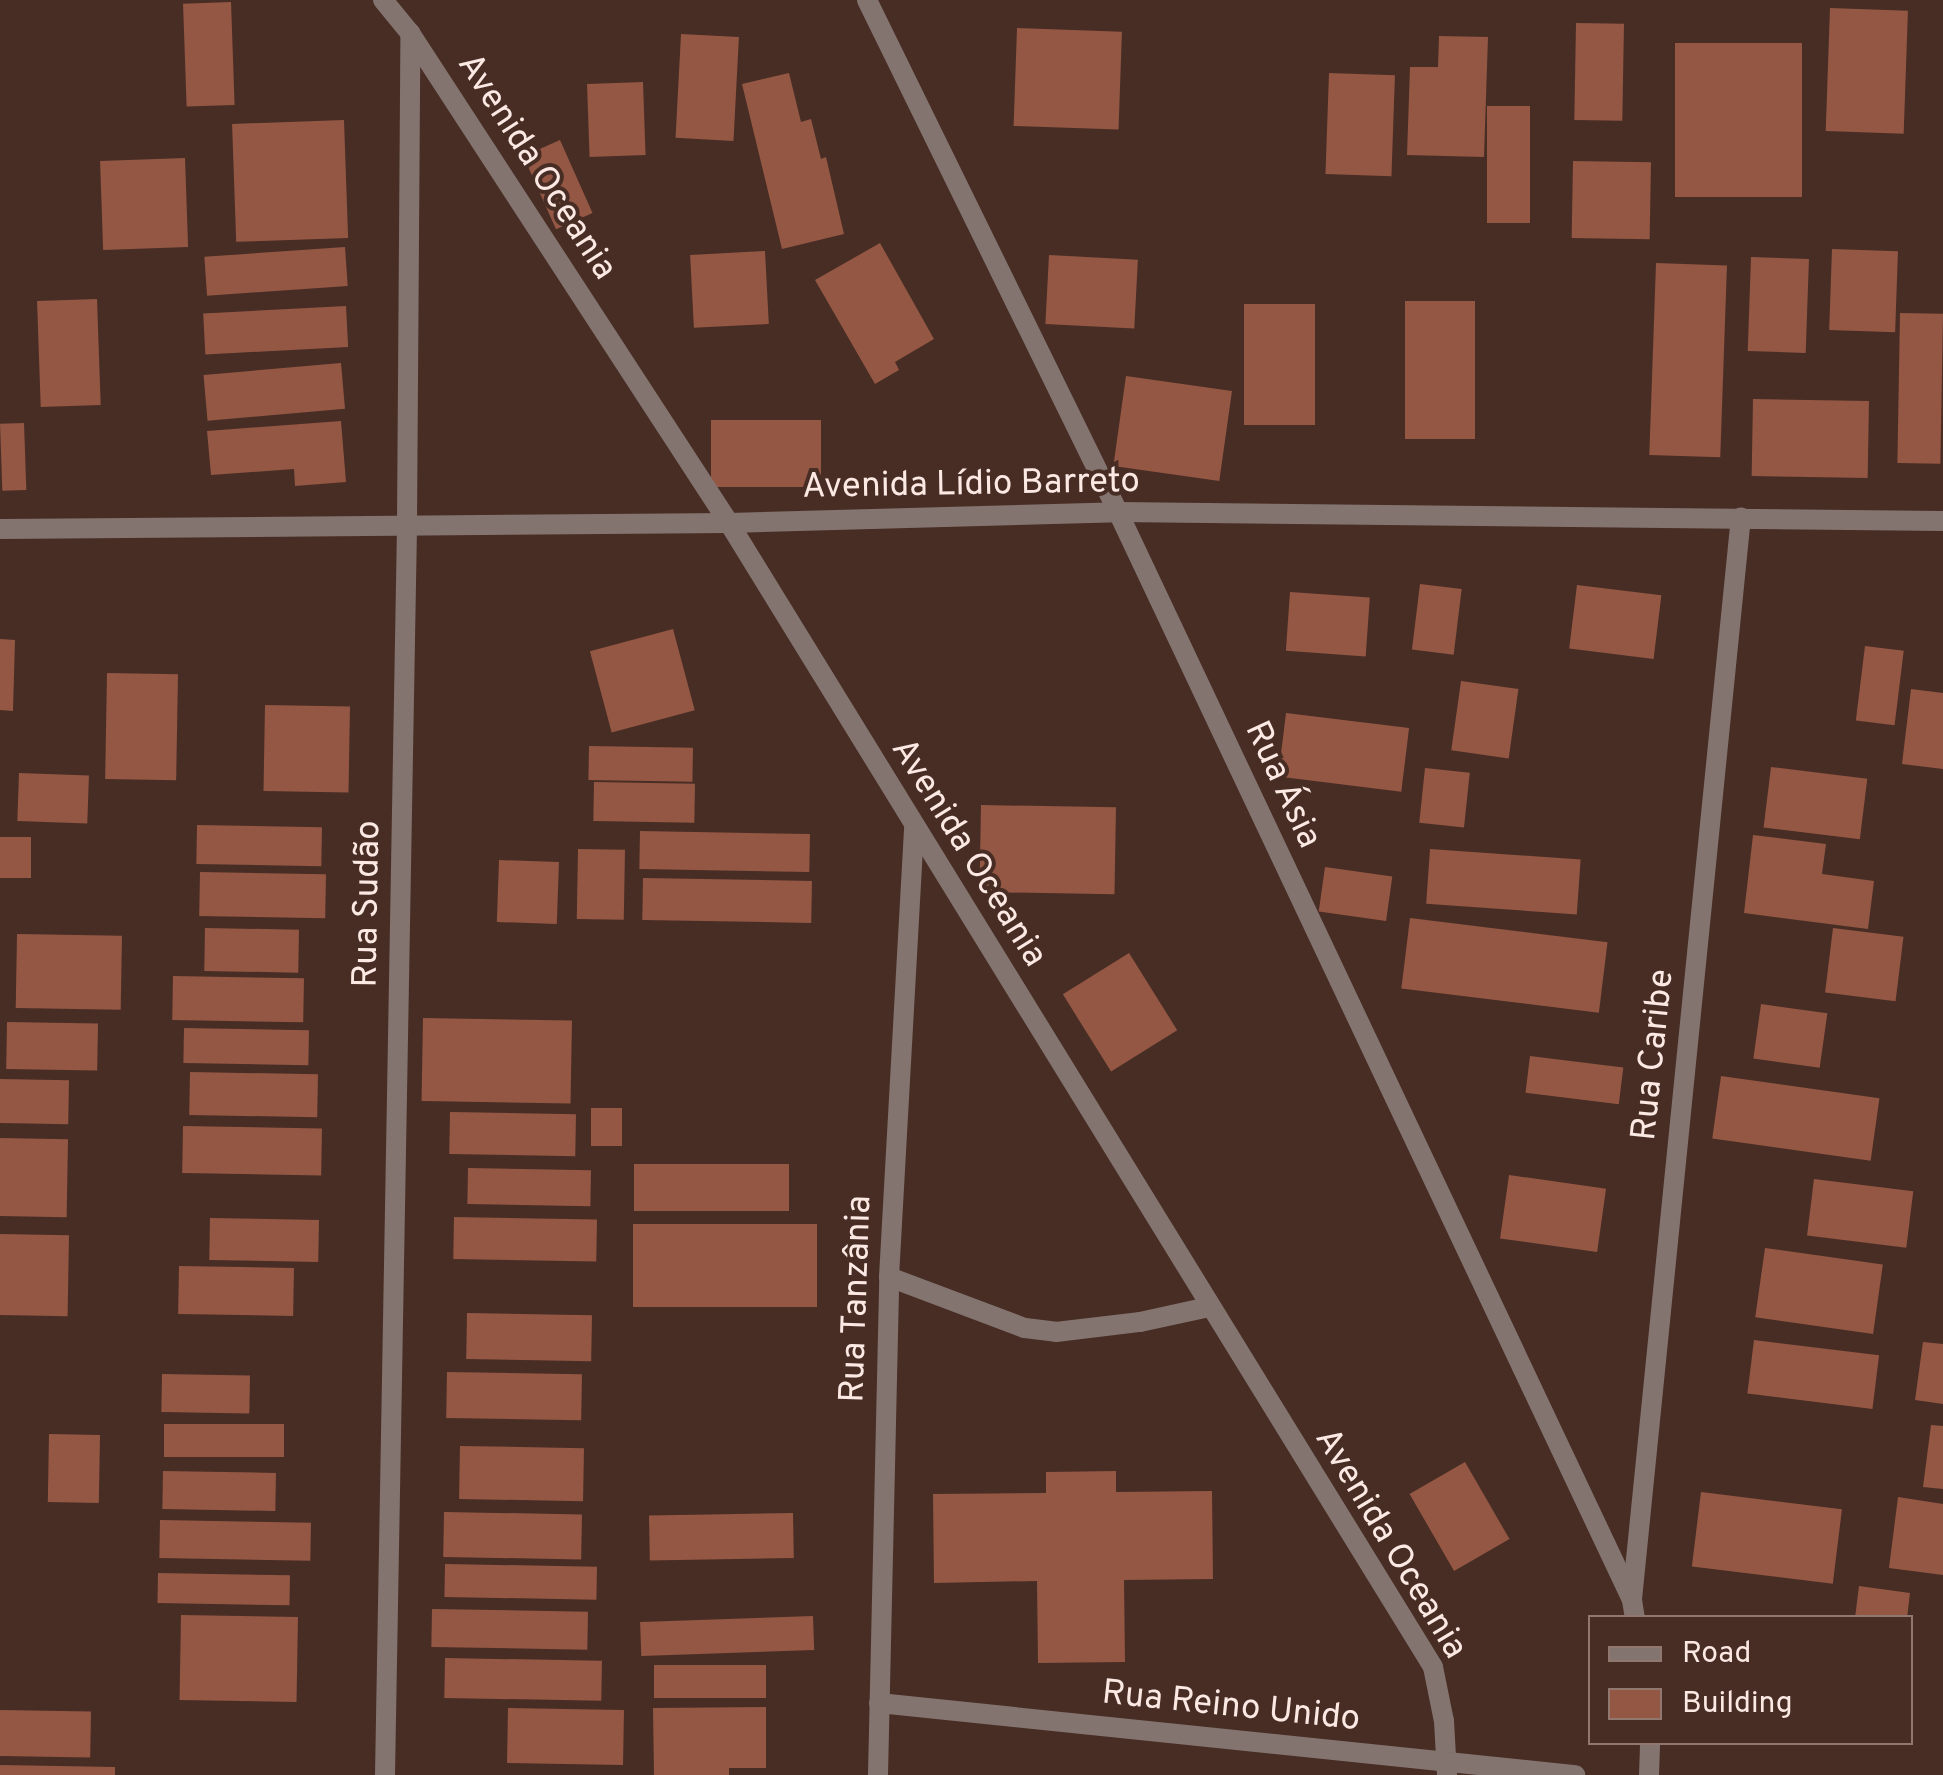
<!DOCTYPE html>
<html>
<head>
<meta charset="utf-8">
<style>
	body { margin:0 }
	#map { position:relative; width:1943px; height:1775px; overflow:hidden; background:#482d24; font-family:Overpass,sans-serif }
	div>[style] { position:absolute }
	.building>* { inset:0; background:#935744; transform-origin:0 0 }
	.minor>* { height:20px; margin:-10px; padding:0 10px; transform-origin:10px; border-radius:10px; background:#837470 }
	span { translate:-50% -50%; white-space:nowrap; text-align:center; line-height:1.15; -webkit-text-stroke:8px #482d24; paint-order:stroke }
	.street-label { font-size:35px; color:#fce9e4 }
	.legend { position:absolute; left:1588px; top:1615px; width:325px; height:130px; box-sizing:border-box; background:#482d24; border:2px solid #907871; margin:0; padding:12px 18px; list-style:none; font-size:30px; color:#fce9e4 }
	.legend li { display:flex; align-items:center; gap:20px; height:50px }
	.legend b { width:50px; border:2px solid #907871 }
</style>
</head>
<body>
<div id="map">
	<div class="building">
		<div style="left:231px;top:2px;width:103px;height:48px;rotate:88deg"></div>
		<div style="left:1830px;top:8px;width:78px;height:123px;rotate:2deg"></div>
		<div style="left:1576px;top:23px;width:48px;height:97px;rotate:1deg"></div>
		<div style="left:1017px;top:28px;width:105px;height:98px;rotate:2deg"></div>
		<div style="left:681px;top:34px;width:58px;height:104px;rotate:3deg"></div>
		<div style="clip-path:polygon(1439px 36px,1488px 37px,1484px 157px,1407px 155px,1410px 67px,1438px 67px)"></div>
		<div style="left:1802px;top:43px;width:154px;height:127px;rotate:90deg"></div>
		<div style="clip-path:polygon(789px 73px,801px 122px,811px 119px,821px 159px,826px 157px,844px 234px,782px 249px,742px 84px)"></div>
		<div style="left:1329px;top:73px;width:66px;height:101px;rotate:2deg"></div>
		<div style="left:643px;top:82px;width:73px;height:56px;rotate:88deg"></div>
		<div style="left:1487px;top:106px;width:43px;height:117px"></div>
		<div style="left:344px;top:120px;width:118px;height:112px;rotate:88deg"></div>
		<div style="left:560px;top:140px;width:80px;height:40px;rotate:66deg"></div>
		<div style="left:185px;top:158px;width:89px;height:85px;rotate:88deg"></div>
		<div style="left:1573px;top:161px;width:78px;height:77px;rotate:1deg"></div>
		<div style="clip-path:polygon(880px 243px,934px 339px,895px 362px,899px 370px,875px 384px,815px 280px)"></div>
		<div style="left:345px;top:247px;width:39px;height:141px;rotate:86deg"></div>
		<div style="left:1832px;top:249px;width:66px;height:81px;rotate:2deg"></div>
		<div style="left:765px;top:251px;width:73px;height:75px;rotate:87deg"></div>
		<div style="left:1049px;top:255px;width:89px;height:69px;rotate:3deg"></div>
		<div style="left:1751px;top:257px;width:58px;height:94px;rotate:2deg"></div>
		<div style="left:1656px;top:263px;width:71px;height:192px;rotate:2deg"></div>
		<div style="left:97px;top:299px;width:106px;height:60px;rotate:88deg"></div>
		<div style="left:1405px;top:301px;width:70px;height:138px"></div>
		<div style="left:1244px;top:304px;width:71px;height:121px"></div>
		<div style="left:346px;top:306px;width:41px;height:143px;rotate:87deg"></div>
		<div style="left:1900px;top:313px;width:43px;height:150px;rotate:1deg"></div>
		<div style="left:341px;top:363px;width:46px;height:138px;rotate:85deg"></div>
		<div style="left:1126px;top:376px;width:107px;height:91px;rotate:8deg"></div>
		<div style="left:1753px;top:399px;width:116px;height:77px;rotate:1deg"></div>
		<div style="left:821px;top:420px;width:67px;height:110px;rotate:90deg"></div>
		<div style="clip-path:polygon(341px 421px,346px 482px,295px 486px,294px 469px,211px 475px,207px 431px)"></div>
		<div style="left:24px;top:423px;width:67px;height:24px;rotate:88deg"></div>
		<div style="left:1420px;top:584px;width:42px;height:66px;rotate:7deg"></div>
		<div style="left:1577px;top:585px;width:85px;height:64px;rotate:7deg"></div>
		<div style="left:1290px;top:592px;width:80px;height:59px;rotate:4deg"></div>
		<div style="left:673px;top:629px;width:84px;height:86px;rotate:75deg"></div>
		<div style="clip-path:polygon(0 639px,15px 640px,13px 711px,0 710px)"></div>
		<div style="left:1865px;top:646px;width:39px;height:75px;rotate:7deg"></div>
		<div style="left:107px;top:673px;width:71px;height:106px;rotate:1deg"></div>
		<div style="left:1461px;top:681px;width:58px;height:70px;rotate:8deg"></div>
		<div style="clip-path:polygon(1911px 689px,1943px 693px,1943px 769px,1902px 764px)"></div>
		<div style="left:265px;top:705px;width:85px;height:86px;rotate:1deg"></div>
		<div style="left:1286px;top:713px;width:124px;height:64px;rotate:7deg"></div>
		<div style="left:589px;top:746px;width:104px;height:34px;rotate:1deg"></div>
		<div style="left:1771px;top:767px;width:97px;height:61px;rotate:7deg"></div>
		<div style="left:1425px;top:768px;width:45px;height:55px;rotate:6deg"></div>
		<div style="left:19px;top:773px;width:70px;height:48px;rotate:2deg"></div>
		<div style="left:594px;top:782px;width:101px;height:39px;rotate:1deg"></div>
		<div style="left:981px;top:805px;width:135px;height:87px;rotate:1deg"></div>
		<div style="left:197px;top:825px;width:125px;height:39px;rotate:1deg"></div>
		<div style="left:640px;top:831px;width:170px;height:38px;rotate:1deg"></div>
		<div style="clip-path:polygon(1753px 835px,1826px 844px,1822px 874px,1874px 881px,1868px 929px,1744px 913px)"></div>
		<div style="left:0;top:837px;width:31px;height:41px"></div>
		<div style="left:578px;top:849px;width:47px;height:70px;rotate:1deg"></div>
		<div style="left:1430px;top:849px;width:151px;height:55px;rotate:4deg"></div>
		<div style="left:499px;top:860px;width:60px;height:62px;rotate:2deg"></div>
		<div style="left:1325px;top:867px;width:68px;height:45px;rotate:8deg"></div>
		<div style="left:200px;top:872px;width:126px;height:44px;rotate:1deg"></div>
		<div style="left:643px;top:878px;width:169px;height:42px;rotate:1deg"></div>
		<div style="left:1410px;top:918px;width:199px;height:71px;rotate:7deg"></div>
		<div style="left:205px;top:928px;width:94px;height:43px;rotate:1deg"></div>
		<div style="left:1833px;top:928px;width:71px;height:65px;rotate:7deg"></div>
		<div style="left:17px;top:934px;width:105px;height:74px;rotate:1deg"></div>
		<div style="left:1129px;top:953px;width:91px;height:78px;rotate:58deg"></div>
		<div style="left:173px;top:976px;width:131px;height:44px;rotate:1deg"></div>
		<div style="left:1761px;top:1004px;width:67px;height:55px;rotate:8deg"></div>
		<div style="left:423px;top:1018px;width:149px;height:83px;rotate:1deg"></div>
		<div style="left:7px;top:1022px;width:91px;height:47px;rotate:1deg"></div>
		<div style="left:184px;top:1028px;width:125px;height:35px;rotate:1deg"></div>
		<div style="left:1530px;top:1056px;width:94px;height:37px;rotate:7deg"></div>
		<div style="left:190px;top:1072px;width:128px;height:43px;rotate:1deg"></div>
		<div style="left:1721px;top:1076px;width:160px;height:63px;rotate:8deg"></div>
		<div style="left:0;top:1079px;width:69px;height:44px;rotate:1deg"></div>
		<div style="left:591px;top:1108px;width:31px;height:38px"></div>
		<div style="left:450px;top:1112px;width:126px;height:42px;rotate:1deg"></div>
		<div style="left:183px;top:1126px;width:139px;height:47px;rotate:1deg"></div>
		<div style="left:0;top:1138px;width:68px;height:78px;rotate:1deg"></div>
		<div style="left:634px;top:1164px;width:155px;height:47px"></div>
		<div style="left:468px;top:1168px;width:123px;height:36px;rotate:1deg"></div>
		<div style="left:1509px;top:1175px;width:98px;height:64px;rotate:8deg"></div>
		<div style="left:1814px;top:1179px;width:100px;height:57px;rotate:7deg"></div>
		<div style="left:454px;top:1217px;width:143px;height:42px;rotate:1deg"></div>
		<div style="left:210px;top:1218px;width:109px;height:42px;rotate:1deg"></div>
		<div style="left:633px;top:1224px;width:184px;height:83px"></div>
		<div style="left:0;top:1234px;width:69px;height:81px;rotate:1deg"></div>
		<div style="left:1765px;top:1248px;width:119px;height:70px;rotate:8deg"></div>
		<div style="left:179px;top:1266px;width:115px;height:48px;rotate:1deg"></div>
		<div style="left:467px;top:1313px;width:125px;height:46px;rotate:1deg"></div>
		<div style="left:1754px;top:1340px;width:126px;height:54px;rotate:7deg"></div>
		<div style="clip-path:polygon(1923px 1342px,1943px 1344px,1943px 1404px,1915px 1400px)"></div>
		<div style="left:447px;top:1372px;width:135px;height:46px;rotate:1deg"></div>
		<div style="left:162px;top:1374px;width:88px;height:38px;rotate:1deg"></div>
		<div style="left:164px;top:1424px;width:120px;height:33px"></div>
		<div style="clip-path:polygon(1931px 1425px,1943px 1426px,1943px 1489px,1923px 1487px)"></div>
		<div style="left:49px;top:1434px;width:51px;height:68px;rotate:1deg"></div>
		<div style="left:460px;top:1446px;width:124px;height:53px;rotate:1deg"></div>
		<div style="left:1465px;top:1462px;width:89px;height:64px;rotate:60deg"></div>
		<div style="left:163px;top:1471px;width:113px;height:38px;rotate:1deg"></div>
		<div style="clip-path:polygon(1116px 1471px,1116px 1492px,1212px 1491px,1213px 1579px,1124px 1580px,1125px 1662px,1038px 1663px,1037px 1581px,934px 1583px,933px 1494px,1046px 1493px,1046px 1472px)"></div>
		<div style="left:1701px;top:1492px;width:142px;height:75px;rotate:7deg"></div>
		<div style="clip-path:polygon(1898px 1497px,1943px 1504px,1943px 1575px,1889px 1568px)"></div>
		<div style="left:444px;top:1512px;width:138px;height:45px;rotate:1deg"></div>
		<div style="left:793px;top:1513px;width:45px;height:144px;rotate:89deg"></div>
		<div style="left:160px;top:1520px;width:151px;height:38px;rotate:1deg"></div>
		<div style="left:445px;top:1564px;width:152px;height:33px;rotate:1deg"></div>
		<div style="left:158px;top:1573px;width:132px;height:30px;rotate:1deg"></div>
		<div style="clip-path:polygon(1859px 1586px,1910px 1593px,1907px 1618px,1855px 1618px)"></div>
		<div style="left:432px;top:1609px;width:156px;height:38px;rotate:1deg"></div>
		<div style="left:181px;top:1615px;width:117px;height:85px;rotate:1deg"></div>
		<div style="left:813px;top:1616px;width:34px;height:173px;rotate:88deg"></div>
		<div style="left:445px;top:1658px;width:157px;height:40px;rotate:1deg"></div>
		<div style="left:654px;top:1665px;width:112px;height:33px"></div>
		<div style="clip-path:polygon(766px 1707px,766px 1768px,729px 1768px,729px 1775px,654px 1775px,653px 1708px)"></div>
		<div style="left:508px;top:1708px;width:116px;height:55px;rotate:1deg"></div>
		<div style="left:0;top:1710px;width:91px;height:46px;rotate:1deg"></div>
		<div style="clip-path:polygon(0 1765px,115px 1767px,115px 1775px,0 1775px)"></div>
	</div>
	<div class="minor">
		<div style="left:383px;top:0;width:43px;rotate:50.7deg"></div>
		<div style="left:410px;top:33px;width:585px;rotate:56.94deg"></div>
		<div style="left:729px;top:523px;width:1343px;rotate:58.39deg"></div>
		<div style="left:1433px;top:1667px;width:55px;rotate:78.5deg"></div>
		<div style="left:1444px;top:1721px;width:54px;rotate:86.8deg"></div>
		<div style="left:867px;top:0;width:570px;rotate:63.88deg"></div>
		<div style="left:1118px;top:512px;width:1203px;rotate:64.71deg"></div>
		<div style="left:1632px;top:1600px;width:18px;rotate:81deg"></div>
		<div style="left:0;top:529px;width:729px;rotate:-0.47deg"></div>
		<div style="left:729px;top:523px;width:389px;rotate:-1.6deg"></div>
		<div style="left:1118px;top:512px;width:825px;rotate:0.63deg"></div>
		<div style="left:889px;top:1277px;width:145px;rotate:20.6deg"></div>
		<div style="left:1025px;top:1328px;width:31px;rotate:7deg"></div>
		<div style="left:1056px;top:1332px;width:85px;rotate:-6.8deg"></div>
		<div style="left:1140px;top:1322px;width:71px;rotate:-12.3deg"></div>
		<div style="left:1632px;top:1599px;width:1087px;rotate:-84.25deg"></div>
		<div style="left:879px;top:1703px;width:700px;rotate:5.91deg"></div>
		<div style="left:385px;top:1775px;width:1251px;rotate:-88.99deg"></div>
		<div style="left:407px;top:524px;width:491px;rotate:-89.6deg"></div>
		<div style="left:878px;top:1775px;width:498px;rotate:-88.7deg"></div>
		<div style="left:889px;top:1277px;width:452px;rotate:-86.8deg"></div>
		<div style="left:1649px;top:1775px;width:33px;rotate:-88deg"></div>
	</div>
	<div class="street-label">
		<span style="left:536px;top:167px;rotate:57deg">Avenida Oceania</span>
		<span style="left:971px;top:485px;rotate:-1deg">Avenida Lídio Barreto</span>
		<span style="left:1282px;top:785px;rotate:65deg">Rua Ásia</span>
		<span style="left:968px;top:853px;rotate:58deg">Avenida Oceania</span>
		<span style="left:368px;top:904px;rotate:-89deg">Rua Sudão</span>
		<span style="left:1654px;top:1055px;rotate:-84deg">Rua Caribe</span>
		<span style="left:857px;top:1299px;rotate:-88deg">Rua Tanzânia</span>
		<span style="left:1390px;top:1544px;rotate:59deg">Avenida Oceania</span>
		<span style="left:1231px;top:1707px;rotate:6deg">Rua Reino Unido</span>
	</div>
	<ul class="legend">
	<li><b style="height:12px;background:#837470"></b>Road</li>
	<li><b style="height:28px;background:#935744"></b>Building</li>
	</ul>
</div>
</body>
</html>
